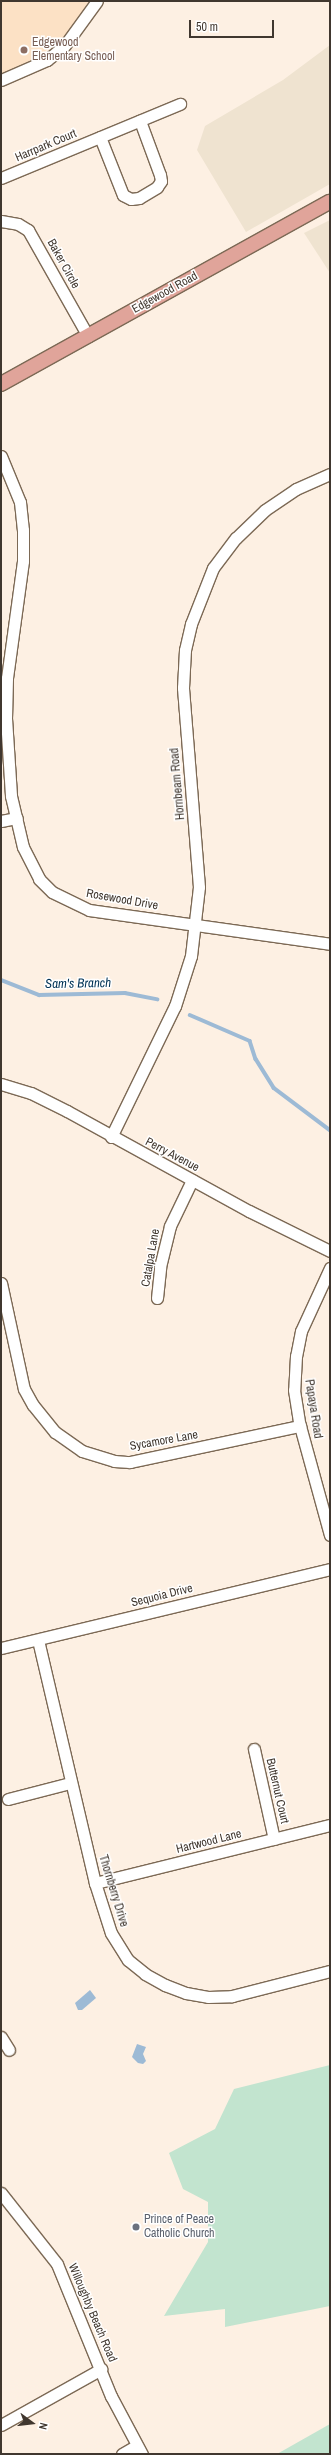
<!DOCTYPE html>
<html>
<head>
<meta charset="utf-8">
<style>
	body { margin:0 }
	#map { position:relative; width:331px; height:2455px; overflow:hidden; background:#fdf0e3; font-family:"Archivo Narrow",sans-serif }
	div>[style] { position:absolute }
	.commercial>* { inset:0; background:#efe3d0 }
	.built>* { inset:0; background:#fce1c5 }
	.green>* { inset:0; background:#c2e4cf }
	.water>* { inset:0; background:#9dbad5 }
	.stream>* { height:3.5px; margin:-1.75px; padding:0 1.75px; transform-origin:1.75px; border-radius:1.75px; background:#9dbad5 }
	.roads { filter:drop-shadow(1px 0 #7c6955) drop-shadow(-1px 0 #7c6955) drop-shadow(0 1px #7c6955) drop-shadow(0 -1px #7c6955) }
	.minor>* { height:11px; margin:-5.5px; padding:0 5.5px; transform-origin:5.5px; border-radius:5.5px; background:#fff }
	.major>* { height:14px; margin:-7px; padding:0 7px; transform-origin:7px; border-radius:7px; background:#e0a49a }
	.dots>* { width:11px; height:11px; translate:-50% -50%; box-sizing:border-box; border:2px solid #fff; border-radius:50% }
	span { translate:-50% -50%; white-space:nowrap; text-align:center; line-height:1.15; -webkit-text-stroke:3px #fff; paint-order:stroke }
	.education-label { font-size:12px; color:#785e54 }
	.left { translate:0 -50%; text-align:left }
	.street-label { font-size:12px; color:#40372f }
	.worship-label { font-size:12px; color:#5b616d }
	.water-label { font-size:13px; color:#013356; font-style:italic }
	.frame { position:absolute; inset:0; border:2px solid #40372f; pointer-events:none }
	.north { position:absolute; left:12px; top:2403px; width:40px; height:40px; -webkit-text-stroke:3px #fff; paint-order:stroke; rotate:105deg; font-size:11px; font-weight:700; line-height:16px; text-align:center; color:#40372f }
	.north::after { content:''; display:block; margin:auto; width:14px; height:18px; background:#40372f; clip-path:polygon(50% 0,100% 100%,50% 72%,0 100%) }
	.scale { position:absolute; left:189px; top:20px; width:85px; height:18px; box-sizing:border-box; border:2px solid #40372f; border-top:0; padding-left:5px; font-size:12px; line-height:14px; white-space:nowrap; color:#40372f; -webkit-text-stroke:3px #fff; paint-order:stroke }
</style>
</head>
<body>
<div id="map">
	<div class="commercial">
		<div style="clip-path:polygon(330px 45px,330px 184px,246px 232px,197px 150px,205px 126px,283px 80px)"></div>
		<div style="clip-path:polygon(330px 220px,330px 273px,304px 233px)"></div>
	</div>
	<div class="built">
		<div style="clip-path:polygon(1px 1px,89px 1px,67px 35px,26px 65px,1px 74px)"></div>
	</div>
	<div class="green">
		<div style="clip-path:polygon(330px 2065px,330px 2306px,225px 2327px,225px 2309px,164px 2316px,208px 2242px,208px 2202px,183px 2189px,169px 2153px,215px 2129px,234px 2089px)"></div>
		<div style="clip-path:polygon(330px 2424px,330px 2454px,277px 2454px)"></div>
	</div>
	<div class="water">
		<div style="clip-path:polygon(90px 1990px,96px 1998px,82px 2010px,78px 2010px,75px 2003px)"></div>
		<div style="clip-path:polygon(137px 2044px,146px 2047px,143px 2054px,146px 2061px,143px 2064px,138px 2063px,132px 2057px)"></div>
	</div>
	<div class="stream">
		<div style="left:1px;top:980px;width:41px;rotate:21.5deg"></div>
		<div style="left:39px;top:995px;width:86px;rotate:-1.3deg"></div>
		<div style="left:125px;top:993px;width:33px;rotate:11deg"></div>
		<div style="left:190px;top:1015px;width:65px;rotate:23.4deg"></div>
		<div style="left:250px;top:1041px;width:19px;rotate:72deg"></div>
		<div style="left:256px;top:1059px;width:34px;rotate:58deg"></div>
		<div style="left:274px;top:1088px;width:70px;rotate:36.9deg"></div>
	</div>
	<div class="roads">
		<div class="minor">
			<div style="left:1px;top:80px;width:50px;rotate:-23.5deg"></div>
			<div style="left:47px;top:60px;width:23px;rotate:-40deg"></div>
			<div style="left:65px;top:45px;width:54px;rotate:-54deg"></div>
			<div style="left:100px;top:137px;width:62px;rotate:68.4deg"></div>
			<div style="left:123px;top:195px;width:9px;rotate:27deg"></div>
			<div style="left:131px;top:199px;width:8px;rotate:-7deg"></div>
			<div style="left:139px;top:198px;width:21px;rotate:-31deg"></div>
			<div style="left:157px;top:187px;width:7px;rotate:-56deg"></div>
			<div style="left:161px;top:181px;width:6px;rotate:-99deg"></div>
			<div style="left:160px;top:175px;width:58px;rotate:-110.3deg"></div>
			<div style="left:1px;top:178px;width:194px;rotate:-22.5deg"></div>
			<div style="left:1px;top:221px;width:17px;rotate:10deg"></div>
			<div style="left:18px;top:224px;width:12px;rotate:31deg"></div>
			<div style="left:28px;top:230px;width:122px;rotate:60.5deg"></div>
			<div style="left:1px;top:456px;width:50px;rotate:67.6deg"></div>
			<div style="left:20px;top:502px;width:28px;rotate:84deg"></div>
			<div style="left:23px;top:530px;width:31px;rotate:90deg"></div>
			<div style="left:23px;top:561px;width:118px;rotate:97.8deg"></div>
			<div style="left:7px;top:678px;width:40px;rotate:91.4deg"></div>
			<div style="left:6px;top:718px;width:78px;rotate:86.3deg"></div>
			<div style="left:11px;top:796px;width:52px;rotate:76.8deg"></div>
			<div style="left:23px;top:847px;width:36px;rotate:63deg"></div>
			<div style="left:39px;top:879px;width:18px;rotate:45deg"></div>
			<div style="left:52px;top:892px;width:41px;rotate:25.9deg"></div>
			<div style="left:89px;top:910px;width:243px;rotate:8deg"></div>
			<div style="left:1px;top:821px;width:16px;rotate:-11deg"></div>
			<div style="left:1px;top:1084px;width:31px;rotate:17deg"></div>
			<div style="left:31px;top:1093px;width:40px;rotate:26.6deg"></div>
			<div style="left:67px;top:1111px;width:208px;rotate:28.8deg"></div>
			<div style="left:249px;top:1211px;width:90px;rotate:26.3deg"></div>
			<div style="left:111px;top:1137px;width:146px;rotate:-64deg"></div>
			<div style="left:175px;top:1006px;width:52px;rotate:-72.3deg"></div>
			<div style="left:191px;top:956px;width:69px;rotate:-83.4deg"></div>
			<div style="left:199px;top:887px;width:200px;rotate:-94.6deg"></div>
			<div style="left:183px;top:688px;width:38px;rotate:-87deg"></div>
			<div style="left:185px;top:650px;width:27px;rotate:-77deg"></div>
			<div style="left:191px;top:624px;width:60px;rotate:-68.6deg"></div>
			<div style="left:213px;top:568px;width:38px;rotate:-53deg"></div>
			<div style="left:236px;top:538px;width:40px;rotate:-44deg"></div>
			<div style="left:265px;top:510px;width:37px;rotate:-34deg"></div>
			<div style="left:296px;top:489px;width:37px;rotate:-24deg"></div>
			<div style="left:330px;top:1268px;width:69px;rotate:114.7deg"></div>
			<div style="left:301px;top:1331px;width:25px;rotate:101deg"></div>
			<div style="left:296px;top:1356px;width:34px;rotate:93deg"></div>
			<div style="left:294px;top:1390px;width:36px;rotate:81deg"></div>
			<div style="left:300px;top:1426px;width:113px;rotate:74.6deg"></div>
			<div style="left:1px;top:1283px;width:108px;rotate:77.8deg"></div>
			<div style="left:24px;top:1389px;width:18px;rotate:61deg"></div>
			<div style="left:33px;top:1405px;width:35px;rotate:51deg"></div>
			<div style="left:55px;top:1432px;width:33px;rotate:35deg"></div>
			<div style="left:82px;top:1451px;width:34px;rotate:17deg"></div>
			<div style="left:114px;top:1461px;width:16px;rotate:4deg"></div>
			<div style="left:130px;top:1462px;width:174px;rotate:-12deg"></div>
			<div style="left:157px;top:1298px;width:31px;rotate:-84deg"></div>
			<div style="left:160px;top:1267px;width:42px;rotate:-76.3deg"></div>
			<div style="left:170px;top:1226px;width:51px;rotate:-64.4deg"></div>
			<div style="left:38px;top:1640px;width:250px;rotate:76.8deg"></div>
			<div style="left:95px;top:1883px;width:52px;rotate:72.3deg"></div>
			<div style="left:111px;top:1933px;width:32px;rotate:58deg"></div>
			<div style="left:128px;top:1960px;width:22px;rotate:39deg"></div>
			<div style="left:145px;top:1974px;width:23px;rotate:29deg"></div>
			<div style="left:165px;top:1985px;width:22px;rotate:21deg"></div>
			<div style="left:186px;top:1993px;width:22px;rotate:10deg"></div>
			<div style="left:208px;top:1997px;width:24px;rotate:-2deg"></div>
			<div style="left:232px;top:1996px;width:101px;rotate:-14.3deg"></div>
			<div style="left:1px;top:1648px;width:338px;rotate:-13.5deg"></div>
			<div style="left:254px;top:1749px;width:92px;rotate:77.5deg"></div>
			<div style="left:8px;top:1799px;width:64px;rotate:-14.5deg"></div>
			<div style="left:95px;top:1883px;width:242px;rotate:-13.9deg"></div>
			<div style="left:1px;top:2037px;width:15px;rotate:58deg"></div>
			<div style="left:1px;top:2193px;width:90px;rotate:51.7deg"></div>
			<div style="left:57px;top:2264px;width:143px;rotate:67.8deg"></div>
			<div style="left:111px;top:2396px;width:66px;rotate:61.9deg"></div>
			<div style="left:1px;top:2425px;width:115px;rotate:-29.2deg"></div>
			<div style="left:122px;top:2454px;width:16px;rotate:-30deg"></div>
		</div>
		<div class="major">
			<div style="left:1px;top:384px;width:376px;rotate:-29deg"></div>
		</div>
	</div>
	<div class="dots">
		<div style="left:24px;top:50px;background:#8d6e63"></div>
		<div style="left:136px;top:2227px;background:#6b7280"></div>
	</div>
	<div class="education-label">
		<span class="left" style="left:32px;top:50px">Edgewood<br>Elementary School</span>
	</div>
	<div class="street-label">
		<span style="left:46px;top:146px;rotate:-23deg">Harrpark Court</span>
		<span style="left:63px;top:264px;rotate:61deg">Baker Circle</span>
		<span style="left:165px;top:293px;rotate:-29deg">Edgewood Road</span>
		<span style="left:178px;top:784px;rotate:-95deg">Hornbeam Road</span>
		<span style="left:122px;top:900px;rotate:10deg">Rosewood Drive</span>
		<span style="left:172px;top:1155px;rotate:28deg">Perry Avenue</span>
		<span style="left:151px;top:1258px;rotate:-80deg">Catalpa Lane</span>
		<span style="left:313px;top:1409px;rotate:81deg">Papaya Road</span>
		<span style="left:164px;top:1441px;rotate:-10deg">Sycamore Lane</span>
		<span style="left:162px;top:1596px;rotate:-14deg">Sequoia Drive</span>
		<span style="left:277px;top:1791px;rotate:77deg">Butternut Court</span>
		<span style="left:209px;top:1842px;rotate:-14deg">Hartwood Lane</span>
		<span style="left:113px;top:1891px;rotate:73deg">Thornberry Drive</span>
		<span style="left:92px;top:2313px;rotate:67deg">Willoughby Beach Road</span>
	</div>
	<div class="worship-label">
		<span class="left" style="left:144px;top:2227px">Prince of Peace<br>Catholic Church</span>
	</div>
	<div class="water-label">
		<span style="left:78px;top:984px;rotate:-1deg">Sam's Branch</span>
	</div>
	<div class="frame"></div>
	<div class="north">N</div>
	<div class="scale">50 m</div>
</div>
</body>
</html>
